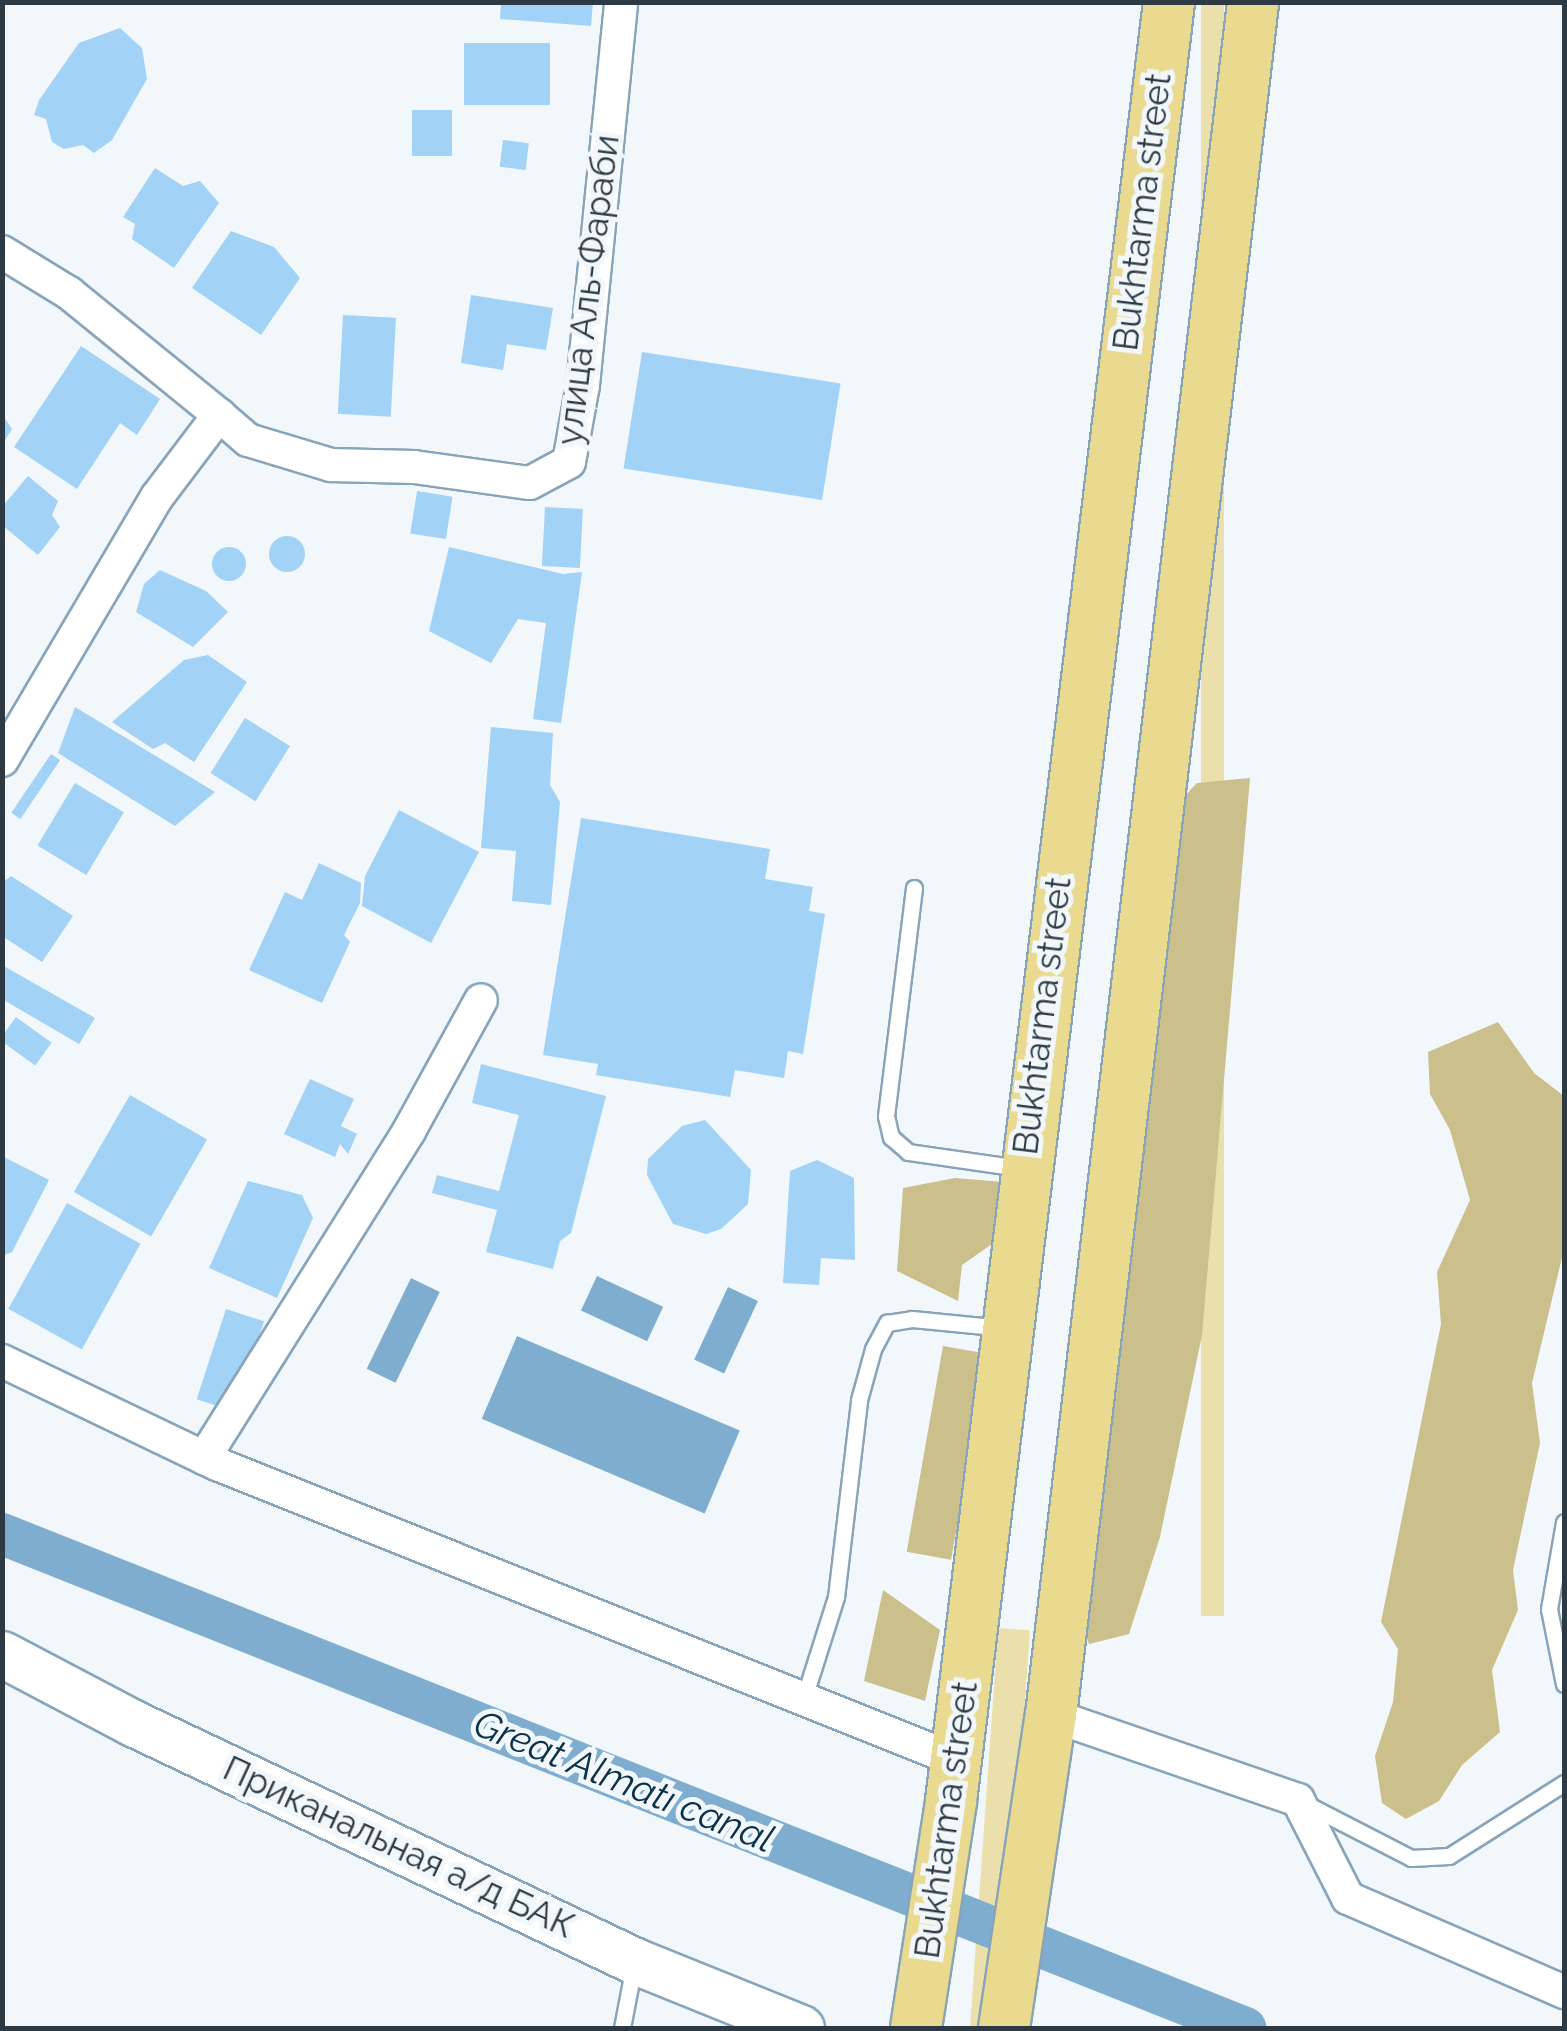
<!DOCTYPE html>
<html>
<head>
<meta charset="utf-8">
<style>
	body { margin:0 }
	#map { position:relative; width:1567px; height:2031px; overflow:hidden; background:#f1f7fb; font-family:Raleway,sans-serif }
	div>[style] { position:absolute }
	.green>* { inset:0; background:#ebe0ab; transform-origin:0 0 }
	.forest>* { inset:0; background:#cbbf8b; transform-origin:0 0 }
	.water>* { inset:0; background:#7eadcf; transform-origin:0 0 }
	.canal>* { height:42px; margin:-21px; padding:0 21px; transform-origin:21px; border-radius:21px; background:#7eadcf }
	.building>* { inset:0; background:#a2d2f6; transform-origin:0 0 }
	.round { border-radius:50% }
	.roads { filter:drop-shadow(2px 0 #88a4b9) drop-shadow(-2px 0 #88a4b9) drop-shadow(0 2px #88a4b9) drop-shadow(0 -2px #88a4b9) }
	.lane>* { height:15px; margin:-7.5px; padding:0 7.5px; transform-origin:7.5px; border-radius:7.5px; background:#fff }
	.street>* { height:32px; margin:-16px; padding:0 16px; transform-origin:16px; border-radius:16px; background:#fff }
	.secondary>* { height:45px; margin:-22.5px; padding:0 22.5px; transform-origin:22.5px; border-radius:22.5px; background:#fff }
	.primary>* { height:50px; margin:-25px; padding:0 25px; transform-origin:25px; border-radius:25px; background:#e9da8f }
	span { translate:-50% -50%; white-space:nowrap; text-align:center; line-height:1.15; -webkit-text-stroke:10px #f1f7fb; paint-order:stroke }
	.street-label { font-size:35px; color:#2e3a43 }
	.water-label { font-size:38px; color:#0b324a; font-style:italic }
	.frame { position:absolute; inset:0; border:5px solid #2e3a43; pointer-events:none }
</style>
</head>
<body>
<div id="map">
	<div class="green">
		<div style="left:1201px;top:3px;width:23px;height:1613px"></div>
		<div style="left:998px;top:1628px;width:32px;height:402px;rotate:4deg"></div>
	</div>
	<div class="forest">
		<div style="clip-path:polygon(1250px 778px,1202px 1335px,1160px 1537px,1129px 1634px,1089px 1644px,1075px 1603px,1167px 815px,1197px 783px)"></div>
		<div style="clip-path:polygon(1498px 1022px,1534px 1073px,1564px 1096px,1564px 1249px,1532px 1383px,1540px 1443px,1513px 1570px,1518px 1610px,1492px 1670px,1500px 1732px,1462px 1765px,1439px 1801px,1406px 1819px,1382px 1803px,1375px 1756px,1393px 1702px,1398px 1649px,1381px 1622px,1441px 1324px,1437px 1272px,1470px 1200px,1450px 1130px,1430px 1094px,1428px 1052px)"></div>
		<div style="clip-path:polygon(955px 1178px,1004px 1182px,992px 1244px,962px 1265px,958px 1301px,897px 1271px,903px 1188px)"></div>
		<div style="left:943px;top:1346px;width:45px;height:209px;rotate:10deg"></div>
		<div style="clip-path:polygon(883px 1590px,940px 1630px,925px 1701px,864px 1681px)"></div>
	</div>
	<div class="water">
		<div style="left:597px;top:1276px;width:73px;height:38px;rotate:25deg"></div>
		<div style="left:411px;top:1278px;width:32px;height:101px;rotate:26deg"></div>
		<div style="left:728px;top:1287px;width:33px;height:80px;rotate:25deg"></div>
		<div style="left:517px;top:1336px;width:242px;height:90px;rotate:23deg"></div>
	</div>
	<div class="canal">
		<div style="left:2px;top:1534px;width:1338px;rotate:21.67deg"></div>
	</div>
	<div class="building">
		<div style="clip-path:polygon(501px 2px,593px 2px,591px 26px,500px 19px)"></div>
		<div style="clip-path:polygon(120px 28px,142px 48px,147px 79px,112px 140px,94px 153px,83px 145px,64px 149px,52px 142px,46px 119px,34px 115px,39px 100px,79px 43px)"></div>
		<div style="left:464px;top:43px;width:86px;height:62px"></div>
		<div style="left:412px;top:110px;width:40px;height:46px"></div>
		<div style="left:503px;top:140px;width:26px;height:27px;rotate:7deg"></div>
		<div style="clip-path:polygon(155px 168px,183px 186px,200px 181px,219px 203px,174px 268px,132px 239px,135px 224px,123px 217px)"></div>
		<div style="clip-path:polygon(231px 231px,274px 247px,300px 278px,261px 335px,192px 288px)"></div>
		<div style="clip-path:polygon(471px 295px,553px 308px,546px 350px,507px 344px,503px 370px,461px 363px)"></div>
		<div style="left:343px;top:315px;width:53px;height:99px;rotate:3deg"></div>
		<div style="clip-path:polygon(81px 346px,160px 399px,137px 435px,120px 423px,77px 489px,14px 447px)"></div>
		<div style="left:642px;top:352px;width:201px;height:118px;rotate:9deg"></div>
		<div style="clip-path:polygon(2px 414px,12px 429px,2px 445px)"></div>
		<div style="clip-path:polygon(28px 476px,58px 501px,52px 515px,60px 527px,38px 555px,2px 525px,2px 507px)"></div>
		<div style="left:417px;top:491px;width:36px;height:43px;rotate:9deg"></div>
		<div style="left:545px;top:507px;width:38px;height:59px;rotate:3deg"></div>
		<div class="round" style="left:269px;top:536px;width:36px;height:36px"></div>
		<div class="round" style="left:212px;top:547px;width:34px;height:34px"></div>
		<div style="clip-path:polygon(449px 547px,563px 574px,582px 572px,561px 723px,533px 719px,546px 623px,518px 619px,491px 663px,429px 631px)"></div>
		<div style="clip-path:polygon(160px 570px,206px 591px,228px 612px,193px 647px,136px 612px,144px 584px)"></div>
		<div style="clip-path:polygon(208px 655px,247px 682px,194px 762px,165px 743px,153px 749px,112px 722px,184px 660px)"></div>
		<div style="clip-path:polygon(75px 707px,215px 792px,175px 826px,58px 753px)"></div>
		<div style="left:245px;top:718px;width:53px;height:65px;rotate:32deg"></div>
		<div style="clip-path:polygon(491px 727px,553px 733px,550px 785px,560px 802px,551px 905px,512px 901px,516px 851px,481px 848px)"></div>
		<div style="left:51px;top:754px;width:11px;height:71px;rotate:34deg"></div>
		<div style="left:75px;top:783px;width:57px;height:73px;rotate:31deg"></div>
		<div style="clip-path:polygon(399px 810px,479px 852px,431px 943px,362px 906px,365px 876px)"></div>
		<div style="clip-path:polygon(581px 818px,770px 849px,765px 879px,813px 887px,809px 911px,825px 914px,803px 1054px,788px 1051px,784px 1078px,735px 1070px,730px 1097px,596px 1075px,598px 1064px,543px 1055px)"></div>
		<div style="clip-path:polygon(319px 863px,361px 883px,360px 903px,344px 935px,350px 942px,322px 1003px,249px 970px,285px 892px,302px 900px)"></div>
		<div style="clip-path:polygon(11px 876px,73px 916px,42px 962px,2px 936px,2px 883px)"></div>
		<div style="clip-path:polygon(2px 965px,95px 1018px,79px 1044px,2px 999px)"></div>
		<div style="left:16px;top:1017px;width:44px;height:28px;rotate:36deg"></div>
		<div style="clip-path:polygon(481px 1064px,606px 1096px,571px 1233px,560px 1241px,553px 1269px,486px 1252px,497px 1210px,432px 1193px,437px 1175px,499px 1191px,519px 1115px,472px 1103px)"></div>
		<div style="clip-path:polygon(310px 1079px,354px 1099px,341px 1126px,357px 1134px,348px 1154px,340px 1144px,335px 1157px,284px 1134px)"></div>
		<div style="left:130px;top:1095px;width:89px;height:112px;rotate:30deg"></div>
		<div style="clip-path:polygon(705px 1120px,751px 1170px,748px 1204px,721px 1229px,706px 1234px,673px 1224px,647px 1175px,648px 1159px,682px 1126px)"></div>
		<div style="clip-path:polygon(2px 1156px,49px 1180px,12px 1252px,2px 1256px)"></div>
		<div style="clip-path:polygon(817px 1160px,854px 1178px,855px 1260px,821px 1258px,819px 1285px,783px 1283px,790px 1171px)"></div>
		<div style="clip-path:polygon(248px 1181px,302px 1195px,313px 1218px,277px 1298px,209px 1268px)"></div>
		<div style="left:67px;top:1203px;width:84px;height:121px;rotate:29deg"></div>
		<div style="left:226px;top:1309px;width:40px;height:95px;rotate:18deg"></div>
	</div>
	<div class="roads">
		<div class="lane">
			<div style="left:914px;top:888px;width:230px;rotate:97deg"></div>
			<div style="left:886px;top:1116px;width:22px;rotate:77deg"></div>
			<div style="left:891px;top:1137px;width:23px;rotate:41deg"></div>
			<div style="left:908px;top:1152px;width:112px;rotate:8.2deg"></div>
			<div style="left:1564px;top:1684px;width:76px;rotate:-101.3deg"></div>
			<div style="left:1549px;top:1609px;width:88px;rotate:-80.2deg"></div>
			<div style="left:803px;top:1701px;width:109px;rotate:-72.4deg"></div>
			<div style="left:836px;top:1597px;width:198px;rotate:-83.3deg"></div>
			<div style="left:859px;top:1400px;width:53px;rotate:-74.6deg"></div>
			<div style="left:873px;top:1349px;width:30px;rotate:-62deg"></div>
			<div style="left:887px;top:1323px;width:25px;rotate:-9deg"></div>
			<div style="left:912px;top:1319px;width:91px;rotate:5.6deg"></div>
			<div style="left:1306px;top:1804px;width:118px;rotate:27.2deg"></div>
			<div style="left:1411px;top:1858px;width:38px;rotate:-3deg"></div>
			<div style="left:1449px;top:1856px;width:136px;rotate:-32.4deg"></div>
			<div style="left:622px;top:2028px;width:64px;rotate:-79.2deg"></div>
		</div>
		<div class="street">
			<div style="left:2px;top:252px;width:79px;rotate:31.5deg"></div>
			<div style="left:69px;top:293px;width:193px;rotate:39.1deg"></div>
			<div style="left:2px;top:760px;width:305px;rotate:-59.5deg"></div>
			<div style="left:157px;top:497px;width:103px;rotate:-52.9deg"></div>
			<div style="left:219px;top:415px;width:38px;rotate:41deg"></div>
			<div style="left:248px;top:440px;width:87px;rotate:16.8deg"></div>
			<div style="left:331px;top:465px;width:83px;rotate:1.4deg"></div>
			<div style="left:414px;top:467px;width:117px;rotate:7.9deg"></div>
			<div style="left:530px;top:483px;width:44px;rotate:-28.3deg"></div>
			<div style="left:569px;top:462px;width:78px;rotate:-79.7deg"></div>
			<div style="left:583px;top:385px;width:385px;rotate:-84.3deg"></div>
			<div style="left:2px;top:1361px;width:238px;rotate:25.6deg"></div>
			<div style="left:217px;top:1464px;width:796px;rotate:21.83deg"></div>
			<div style="left:204px;top:1458px;width:386px;rotate:-57.9deg"></div>
			<div style="left:409px;top:1131px;width:149px;rotate:-61.2deg"></div>
			<div style="left:1051px;top:1715px;width:261px;rotate:19deg"></div>
			<div style="left:1298px;top:1800px;width:110px;rotate:63deg"></div>
			<div style="left:1348px;top:1898px;width:236px;rotate:23.5deg"></div>
		</div>
		<div class="secondary">
			<div style="left:2px;top:1654px;width:148px;rotate:27.8deg"></div>
			<div style="left:133px;top:1723px;width:556px;rotate:25.37deg"></div>
			<div style="left:635px;top:1961px;width:179px;rotate:22deg"></div>
		</div>
		<div class="primary">
			<div style="left:916px;top:2028px;width:230px;rotate:-81.2deg"></div>
			<div style="left:951px;top:1801px;width:1812px;rotate:-83.09deg"></div>
			<div style="left:1004px;top:2028px;width:317px;rotate:-81.5deg"></div>
			<div style="left:1051px;top:1715px;width:1725px;rotate:-83.27deg"></div>
		</div>
	</div>
	<div class="street-label">
		<span style="left:1142px;top:212px;rotate:-83deg">Bukhtarma street</span>
		<span style="left:588px;top:290px;rotate:-83deg">улица Аль-Фараби</span>
		<span style="left:1042px;top:1016px;rotate:-83deg">Bukhtarma street</span>
		<span style="left:946px;top:1820px;rotate:-82deg">Bukhtarma street</span>
		<span style="left:399px;top:1847px;rotate:25deg">Приканальная а/д БАК</span>
	</div>
	<div class="water-label">
		<span style="left:624px;top:1781px;rotate:22deg">Great Almatı canal</span>
	</div>
	<div class="frame"></div>
</div>
</body>
</html>
